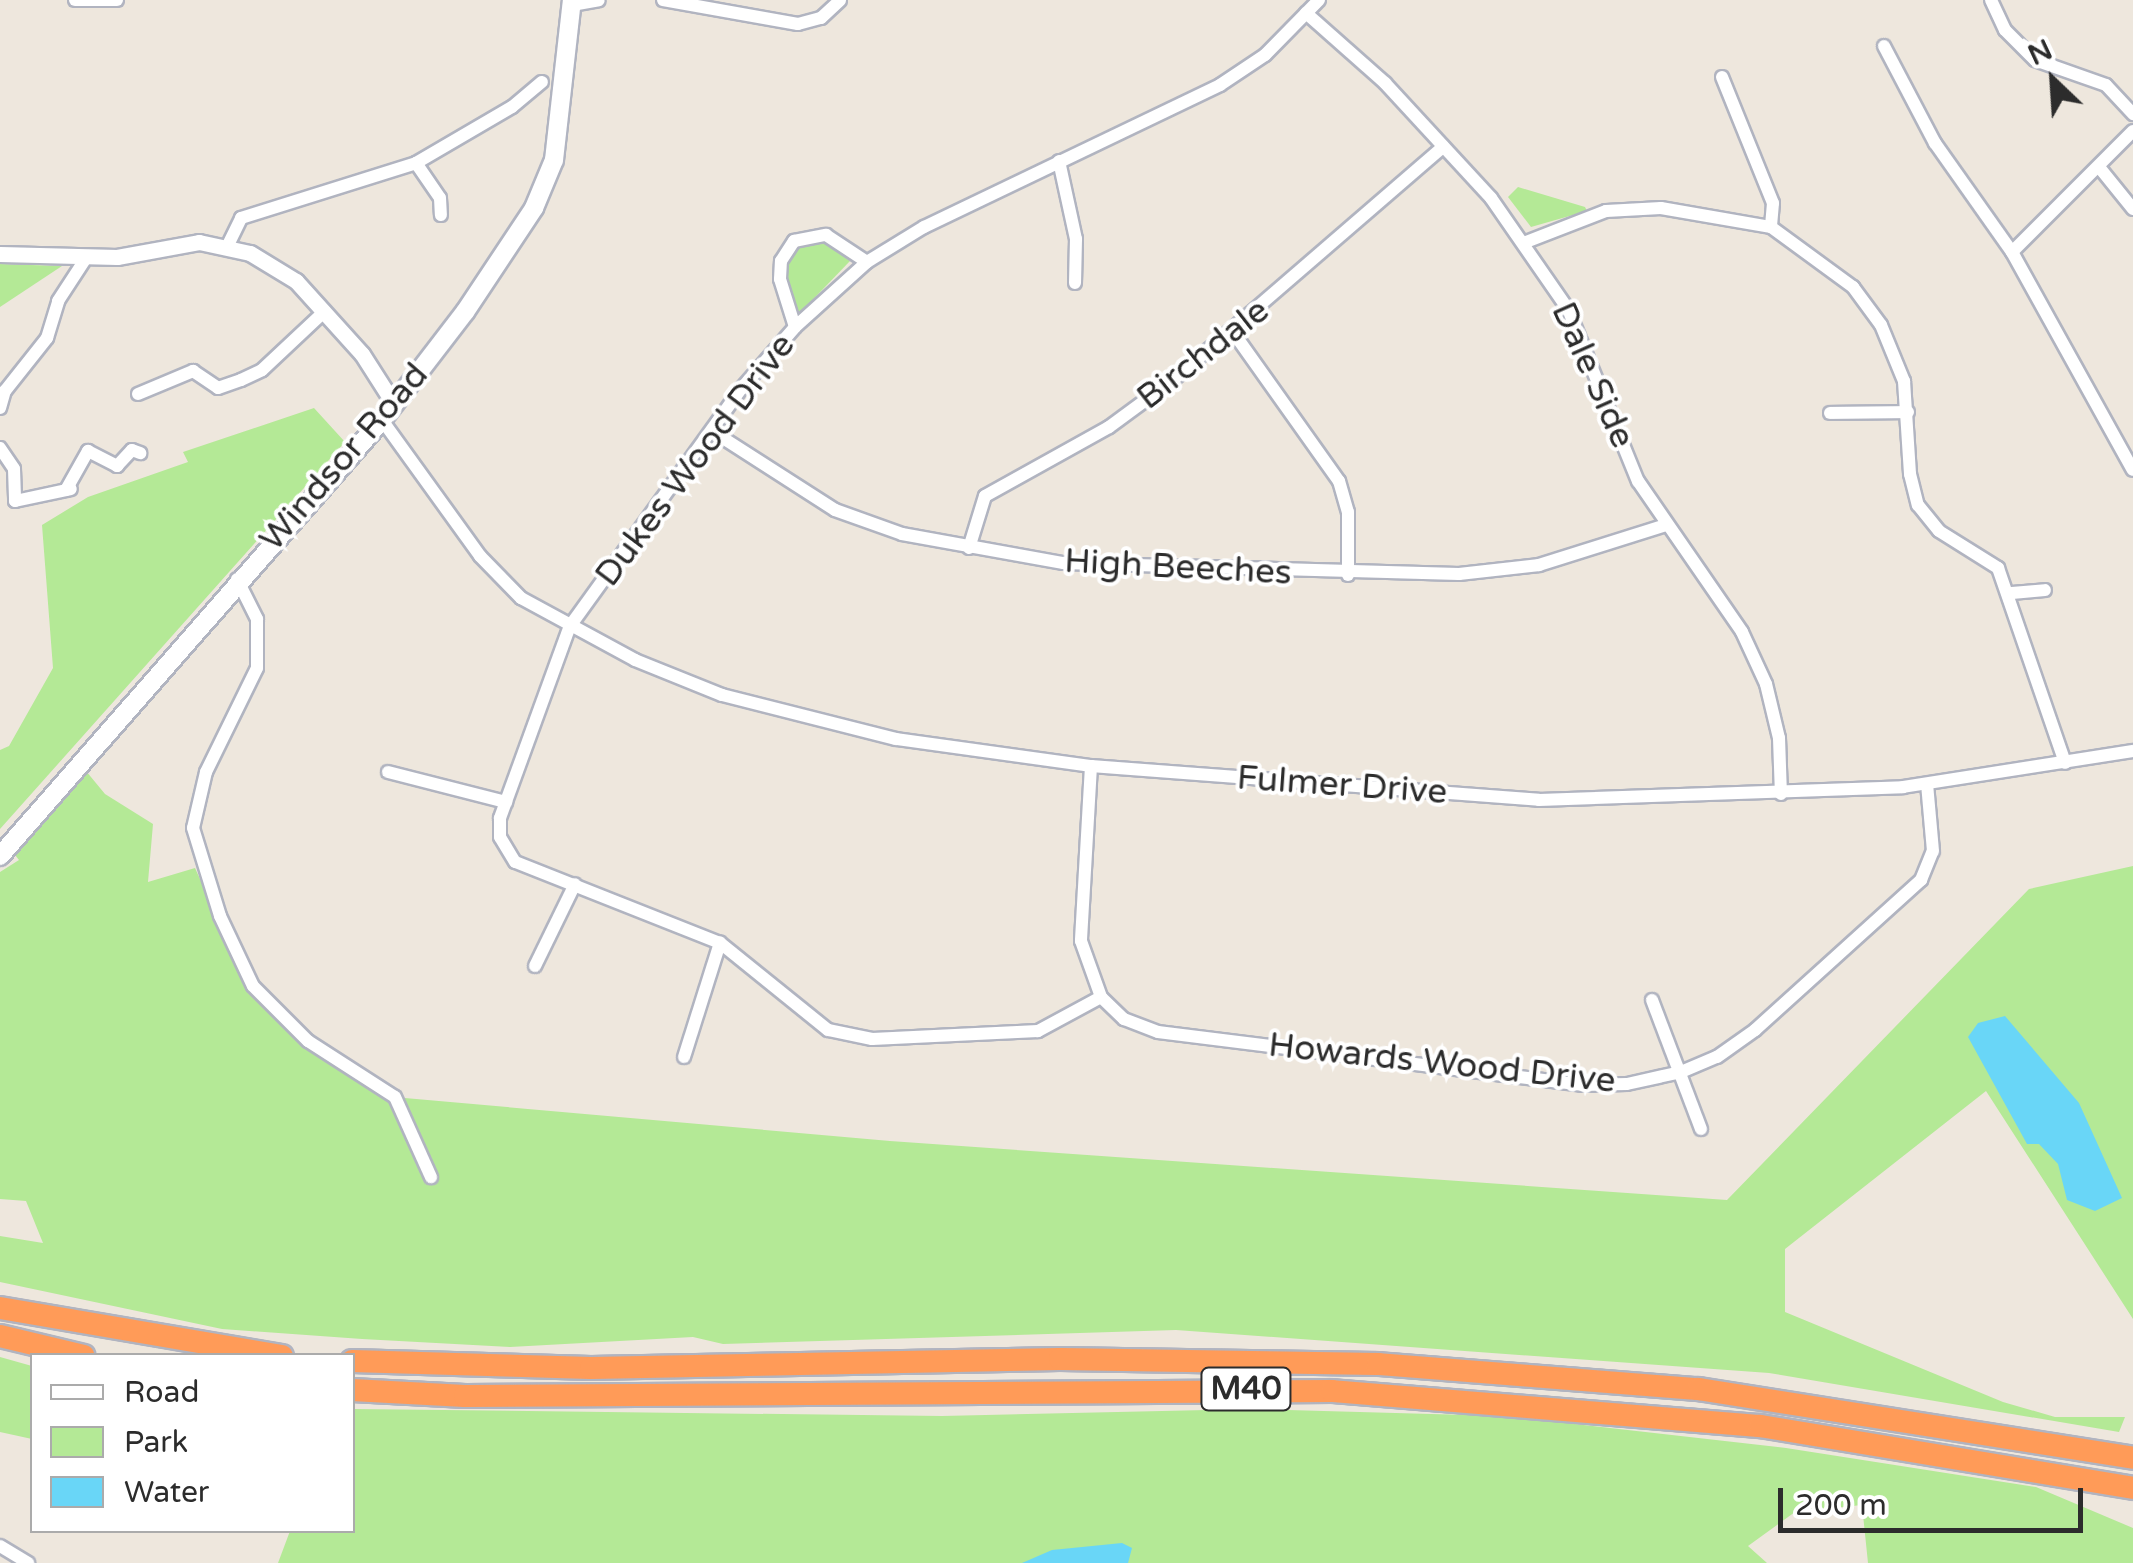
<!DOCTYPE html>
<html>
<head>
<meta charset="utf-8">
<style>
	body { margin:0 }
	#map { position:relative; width:2133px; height:1563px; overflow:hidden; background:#eee7dd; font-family:"Varela Round",sans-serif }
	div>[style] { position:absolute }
	.green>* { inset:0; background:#b4e996 }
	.water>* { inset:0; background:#69d6f7 }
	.roads { filter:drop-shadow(2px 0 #b1b4c0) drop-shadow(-2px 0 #b1b4c0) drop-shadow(0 2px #b1b4c0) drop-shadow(0 -2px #b1b4c0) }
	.minor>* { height:12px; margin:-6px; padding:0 6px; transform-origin:6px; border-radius:6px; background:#fff }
	.tertiary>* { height:15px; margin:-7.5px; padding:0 7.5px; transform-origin:7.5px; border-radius:7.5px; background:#fff }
	.secondary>* { height:18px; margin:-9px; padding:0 9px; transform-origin:9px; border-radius:9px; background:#fff }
	.motorway>* { height:22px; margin:-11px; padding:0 11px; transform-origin:11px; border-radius:11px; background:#ff9b58 }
	span { translate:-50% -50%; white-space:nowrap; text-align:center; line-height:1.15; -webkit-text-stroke:8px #fff; paint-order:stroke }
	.shield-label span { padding:2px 8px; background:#fff; border:2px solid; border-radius:8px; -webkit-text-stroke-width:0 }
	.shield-label { font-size:32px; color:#2c2c2c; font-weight:700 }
	.street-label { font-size:35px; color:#2c2c2c }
	.legend { position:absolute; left:30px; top:1353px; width:325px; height:180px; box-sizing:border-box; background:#fff; border:2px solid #ababab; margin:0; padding:12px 18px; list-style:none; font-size:30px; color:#2c2c2c }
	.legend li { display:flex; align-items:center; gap:20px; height:50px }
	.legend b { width:50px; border:2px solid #ababab }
	.north { position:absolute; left:2003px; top:30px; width:100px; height:100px; -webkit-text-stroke:8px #fff; paint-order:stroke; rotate:335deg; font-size:28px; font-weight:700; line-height:40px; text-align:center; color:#2c2c2c }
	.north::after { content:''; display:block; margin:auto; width:35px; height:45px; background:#2c2c2c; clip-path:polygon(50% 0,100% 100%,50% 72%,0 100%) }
	.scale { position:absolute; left:1778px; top:1488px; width:305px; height:45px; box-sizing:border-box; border:5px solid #2c2c2c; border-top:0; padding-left:12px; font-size:30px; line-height:35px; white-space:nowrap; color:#2c2c2c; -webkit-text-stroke:8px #fff; paint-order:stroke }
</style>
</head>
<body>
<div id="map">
	<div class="green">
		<div style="clip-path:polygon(1518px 187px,1585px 207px,1587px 211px,1531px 227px,1508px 197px)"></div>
		<div style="clip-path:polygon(817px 237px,850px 261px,799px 314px,788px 308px,782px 271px,799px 243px)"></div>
		<div style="clip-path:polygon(0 264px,62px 266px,0 307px)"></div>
		<div style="clip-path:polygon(314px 408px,345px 442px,0 829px,0 750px,9px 746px,53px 668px,42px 525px,88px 497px,188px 462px,183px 452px)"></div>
		<div style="clip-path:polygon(86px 771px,105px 794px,153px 824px,148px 882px,195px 868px,244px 976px,382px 1096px,890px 1141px,1727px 1200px,2029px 889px,2133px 866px,2133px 1319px,1986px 1091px,1785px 1249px,1785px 1312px,2003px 1402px,2055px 1417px,2125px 1417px,2119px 1432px,1769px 1373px,1176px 1330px,723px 1344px,693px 1337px,510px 1347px,362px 1339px,222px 1329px,0 1282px,0 1236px,43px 1243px,26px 1201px,0 1199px,0 872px,19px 860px,15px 855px)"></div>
		<div style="clip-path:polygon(0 1357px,32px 1366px,32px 1439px,0 1432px)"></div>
		<div style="clip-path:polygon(353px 1409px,942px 1416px,1252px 1409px,1503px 1416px,1786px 1448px,2036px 1487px,2133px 1528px,2133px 1563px,1868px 1563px,1862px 1505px,1795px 1512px,1748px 1546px,1767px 1563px,278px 1563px,290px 1531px,352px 1530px)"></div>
	</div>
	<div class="water">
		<div style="clip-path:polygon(2005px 1016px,2079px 1103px,2122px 1198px,2095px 1211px,2067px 1200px,2058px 1164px,2039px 1144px,2027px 1144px,1968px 1037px,1978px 1023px)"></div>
		<div style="clip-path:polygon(1122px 1543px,1132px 1548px,1128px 1563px,1022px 1563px,1052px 1550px)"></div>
	</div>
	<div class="roads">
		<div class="minor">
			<div style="left:75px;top:0;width:42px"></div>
			<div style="left:663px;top:0;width:137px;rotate:10.1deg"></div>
			<div style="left:798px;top:24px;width:24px;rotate:-15deg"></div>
			<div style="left:821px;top:18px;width:26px;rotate:-43deg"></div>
			<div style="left:1991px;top:0;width:33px;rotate:65deg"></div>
			<div style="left:2005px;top:30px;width:42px;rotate:45deg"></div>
			<div style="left:2035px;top:60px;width:75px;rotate:19.4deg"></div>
			<div style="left:2106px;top:85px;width:40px;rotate:47deg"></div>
			<div style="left:572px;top:5px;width:27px;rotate:-10deg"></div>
			<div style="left:1306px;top:13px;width:106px;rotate:41.5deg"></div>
			<div style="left:1385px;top:83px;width:156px;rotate:47.3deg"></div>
			<div style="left:1491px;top:198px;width:135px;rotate:55.3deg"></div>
			<div style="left:1568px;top:309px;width:186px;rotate:67.9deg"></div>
			<div style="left:1638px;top:481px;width:183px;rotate:55.4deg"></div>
			<div style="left:1742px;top:632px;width:57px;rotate:65.2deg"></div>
			<div style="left:1766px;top:684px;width:56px;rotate:76.5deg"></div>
			<div style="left:1779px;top:738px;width:56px;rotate:88deg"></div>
			<div style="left:1884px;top:46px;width:110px;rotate:62.3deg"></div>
			<div style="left:1935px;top:143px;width:133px;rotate:54.8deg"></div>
			<div style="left:2012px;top:252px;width:249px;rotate:61deg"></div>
			<div style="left:1722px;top:77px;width:136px;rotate:68deg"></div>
			<div style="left:1773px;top:203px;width:24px;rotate:95deg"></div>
			<div style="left:1059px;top:161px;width:80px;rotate:77.7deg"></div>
			<div style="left:1076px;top:239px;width:44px;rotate:91.3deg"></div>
			<div style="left:416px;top:163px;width:42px;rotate:55.6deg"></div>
			<div style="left:440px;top:198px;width:17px;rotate:87deg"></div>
			<div style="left:2099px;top:167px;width:54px;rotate:51deg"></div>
			<div style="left:1526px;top:242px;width:86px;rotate:-21.2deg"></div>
			<div style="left:1606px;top:211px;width:55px;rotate:-3.1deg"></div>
			<div style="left:1661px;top:208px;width:112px;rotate:9.8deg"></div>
			<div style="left:1771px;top:227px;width:102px;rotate:36.2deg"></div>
			<div style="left:1853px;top:287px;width:47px;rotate:53.6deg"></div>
			<div style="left:1881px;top:325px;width:61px;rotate:67.7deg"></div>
			<div style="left:1904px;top:381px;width:93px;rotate:86.3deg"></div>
			<div style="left:1910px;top:474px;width:32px;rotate:76deg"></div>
			<div style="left:1918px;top:505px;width:33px;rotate:51deg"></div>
			<div style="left:1939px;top:531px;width:70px;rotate:32.1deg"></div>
			<div style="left:1998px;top:568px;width:206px;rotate:71deg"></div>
			<div style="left:228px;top:245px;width:30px;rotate:-64deg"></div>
			<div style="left:241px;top:218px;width:183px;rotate:-17.4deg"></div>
			<div style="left:416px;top:163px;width:111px;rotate:-30.3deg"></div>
			<div style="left:512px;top:107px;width:39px;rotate:-40deg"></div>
			<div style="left:2012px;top:252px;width:171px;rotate:-45deg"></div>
			<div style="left:795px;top:327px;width:50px;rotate:-107.4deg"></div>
			<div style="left:780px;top:279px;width:18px;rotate:-87deg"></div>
			<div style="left:781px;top:261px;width:24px;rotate:-57deg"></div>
			<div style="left:794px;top:241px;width:33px;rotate:-11deg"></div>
			<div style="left:826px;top:235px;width:49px;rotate:33.4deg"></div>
			<div style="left:1233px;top:332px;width:183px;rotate:54.6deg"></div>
			<div style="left:1339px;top:481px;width:32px;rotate:74deg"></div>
			<div style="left:1348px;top:512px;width:63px;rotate:90deg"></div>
			<div style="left:138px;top:394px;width:60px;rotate:-22.7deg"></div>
			<div style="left:193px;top:371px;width:30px;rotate:34deg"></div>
			<div style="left:218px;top:388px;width:24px;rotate:-19deg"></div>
			<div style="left:241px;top:380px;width:23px;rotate:-25deg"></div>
			<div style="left:262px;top:370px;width:86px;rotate:-43.1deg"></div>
			<div style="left:0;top:408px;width:18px;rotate:-74deg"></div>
			<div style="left:5px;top:391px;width:68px;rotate:-51.6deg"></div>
			<div style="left:47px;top:338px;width:39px;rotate:-73deg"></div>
			<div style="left:58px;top:301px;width:51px;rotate:-56.9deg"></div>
			<div style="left:1830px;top:413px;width:78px;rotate:-0.7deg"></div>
			<div style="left:382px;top:420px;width:168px;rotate:54.2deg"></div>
			<div style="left:480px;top:556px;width:59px;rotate:45.7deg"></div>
			<div style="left:521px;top:598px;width:130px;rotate:28.5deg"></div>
			<div style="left:635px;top:660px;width:94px;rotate:21.9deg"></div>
			<div style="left:722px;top:695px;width:179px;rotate:14.2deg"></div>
			<div style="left:896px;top:739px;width:197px;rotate:7.9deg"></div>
			<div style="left:1091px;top:766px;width:449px;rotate:4.3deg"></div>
			<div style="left:1539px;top:800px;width:364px;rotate:-2deg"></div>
			<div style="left:1903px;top:787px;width:233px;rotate:-8.9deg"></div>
			<div style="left:712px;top:431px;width:146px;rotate:32.7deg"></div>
			<div style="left:835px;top:510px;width:71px;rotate:19.7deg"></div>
			<div style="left:902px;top:534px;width:164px;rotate:10.2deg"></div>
			<div style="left:1063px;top:563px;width:396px;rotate:1.6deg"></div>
			<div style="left:1459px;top:574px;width:81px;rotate:-6.4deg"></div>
			<div style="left:1539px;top:565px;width:133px;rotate:-17.5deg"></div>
			<div style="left:0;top:448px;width:25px;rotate:56deg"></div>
			<div style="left:14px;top:469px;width:32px;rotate:88deg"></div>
			<div style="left:15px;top:501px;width:57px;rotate:-12.1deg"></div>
			<div style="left:66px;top:490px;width:45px;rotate:-60.6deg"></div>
			<div style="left:88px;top:451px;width:33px;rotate:27deg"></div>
			<div style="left:117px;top:466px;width:22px;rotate:-47deg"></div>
			<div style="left:132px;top:450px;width:9px;rotate:21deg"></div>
			<div style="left:969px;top:548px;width:54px;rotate:-72.9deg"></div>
			<div style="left:985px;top:496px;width:142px;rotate:-29.1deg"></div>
			<div style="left:1109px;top:427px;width:79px;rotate:-36.3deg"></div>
			<div style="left:1173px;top:380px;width:357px;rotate:-40.8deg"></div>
			<div style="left:237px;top:579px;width:45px;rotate:63.4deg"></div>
			<div style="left:257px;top:619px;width:49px;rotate:90deg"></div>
			<div style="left:257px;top:668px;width:116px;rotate:116.1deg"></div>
			<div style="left:206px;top:772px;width:57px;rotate:103.1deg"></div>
			<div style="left:193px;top:828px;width:92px;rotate:72.9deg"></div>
			<div style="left:220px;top:916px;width:77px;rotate:64.8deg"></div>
			<div style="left:253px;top:986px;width:78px;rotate:45deg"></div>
			<div style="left:308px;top:1041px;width:103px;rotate:32.8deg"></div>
			<div style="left:395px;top:1097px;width:88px;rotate:65.8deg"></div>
			<div style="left:2012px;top:593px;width:33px;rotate:-5deg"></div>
			<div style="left:1091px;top:766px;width:175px;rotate:93.3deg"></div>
			<div style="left:1081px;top:941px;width:59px;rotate:70.3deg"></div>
			<div style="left:1101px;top:997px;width:32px;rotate:44deg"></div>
			<div style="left:1124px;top:1019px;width:36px;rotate:21deg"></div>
			<div style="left:1158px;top:1032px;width:427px;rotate:7.1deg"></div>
			<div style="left:1582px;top:1085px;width:45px;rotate:-1.3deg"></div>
			<div style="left:1627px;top:1084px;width:55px;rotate:-12.5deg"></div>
			<div style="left:1681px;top:1072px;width:39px;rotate:-23deg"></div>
			<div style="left:1717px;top:1057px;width:47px;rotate:-35.4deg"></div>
			<div style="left:1755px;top:1030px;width:224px;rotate:-42.1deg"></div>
			<div style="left:1921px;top:880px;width:31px;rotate:-68deg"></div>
			<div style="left:1933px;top:851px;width:67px;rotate:-95.1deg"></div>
			<div style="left:388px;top:772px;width:122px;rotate:14.3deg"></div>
			<div style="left:535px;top:966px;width:91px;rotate:-64deg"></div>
			<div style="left:1101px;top:997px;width:72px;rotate:151.6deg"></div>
			<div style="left:1038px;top:1031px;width:166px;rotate:177.2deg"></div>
			<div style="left:872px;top:1039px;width:45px;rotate:-168.4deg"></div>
			<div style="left:828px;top:1030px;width:139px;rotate:-141.1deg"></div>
			<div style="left:720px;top:943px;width:220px;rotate:-158.4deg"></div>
			<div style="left:515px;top:862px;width:29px;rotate:-121deg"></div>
			<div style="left:500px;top:837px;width:19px;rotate:-90deg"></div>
			<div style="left:500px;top:818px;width:204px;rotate:-70deg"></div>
			<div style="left:570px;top:626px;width:292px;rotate:-54.2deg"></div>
			<div style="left:741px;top:389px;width:82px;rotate:-48.9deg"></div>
			<div style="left:795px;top:327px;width:97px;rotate:-42.1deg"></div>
			<div style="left:867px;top:262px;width:67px;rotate:-31.6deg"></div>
			<div style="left:924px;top:227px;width:328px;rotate:-25.6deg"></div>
			<div style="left:1220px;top:85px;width:54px;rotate:-33.7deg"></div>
			<div style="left:1265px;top:55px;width:77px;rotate:-45.5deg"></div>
			<div style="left:1652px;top:1000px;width:138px;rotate:69.2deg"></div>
			<div style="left:684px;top:1057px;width:120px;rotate:-72.5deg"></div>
			<div style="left:0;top:1546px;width:33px;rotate:31deg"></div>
		</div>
		<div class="tertiary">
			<div style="left:0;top:254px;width:117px;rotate:1.5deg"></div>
			<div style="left:117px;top:257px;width:83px;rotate:-10.4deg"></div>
			<div style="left:199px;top:242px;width:52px;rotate:12.2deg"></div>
			<div style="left:250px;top:253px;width:54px;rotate:31.3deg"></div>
			<div style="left:296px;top:281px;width:98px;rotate:47.9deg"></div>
			<div style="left:362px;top:354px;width:59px;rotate:57.4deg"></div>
		</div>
		<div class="secondary">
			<div style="left:0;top:856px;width:580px;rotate:-48.78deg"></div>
			<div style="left:382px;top:420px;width:136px;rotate:-52.5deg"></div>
			<div style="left:465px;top:312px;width:125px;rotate:-56.4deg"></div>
			<div style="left:534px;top:208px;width:52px;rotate:-67.4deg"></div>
			<div style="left:554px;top:160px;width:161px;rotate:-83.6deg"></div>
		</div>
		<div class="motorway">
			<div style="left:0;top:1308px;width:286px;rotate:9.7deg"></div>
			<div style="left:0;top:1336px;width:86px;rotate:13.4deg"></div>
			<div style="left:352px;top:1361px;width:239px;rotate:1.7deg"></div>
			<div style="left:591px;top:1368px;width:469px;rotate:-1.1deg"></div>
			<div style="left:1060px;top:1359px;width:318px;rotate:0.9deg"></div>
			<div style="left:1378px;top:1364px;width:322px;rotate:4.5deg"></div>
			<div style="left:1699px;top:1389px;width:439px;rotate:9deg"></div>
			<div style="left:352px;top:1390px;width:113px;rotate:3deg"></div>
			<div style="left:465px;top:1396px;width:867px;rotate:-0.33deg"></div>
			<div style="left:1332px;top:1391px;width:429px;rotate:4.7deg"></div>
			<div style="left:1760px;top:1426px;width:378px;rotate:9.4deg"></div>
		</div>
	</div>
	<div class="shield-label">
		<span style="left:1246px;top:1389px">M40</span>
	</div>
	<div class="street-label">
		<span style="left:1203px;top:354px;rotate:-38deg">Birchdale</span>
		<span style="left:1593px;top:375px;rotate:66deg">Dale Side</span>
		<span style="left:344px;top:457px;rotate:-49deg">Windsor Road</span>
		<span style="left:695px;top:460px;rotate:-53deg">Dukes Wood Drive</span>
		<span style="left:1178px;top:567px;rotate:3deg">High Beeches</span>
		<span style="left:1342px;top:785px;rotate:4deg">Fulmer Drive</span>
		<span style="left:1442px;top:1063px;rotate:6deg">Howards Wood Drive</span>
	</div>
	<ul class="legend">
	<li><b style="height:12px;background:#fff"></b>Road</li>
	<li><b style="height:28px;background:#b4e996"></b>Park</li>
	<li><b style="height:28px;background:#69d6f7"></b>Water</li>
	</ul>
	<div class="north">N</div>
	<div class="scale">200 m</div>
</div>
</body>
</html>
